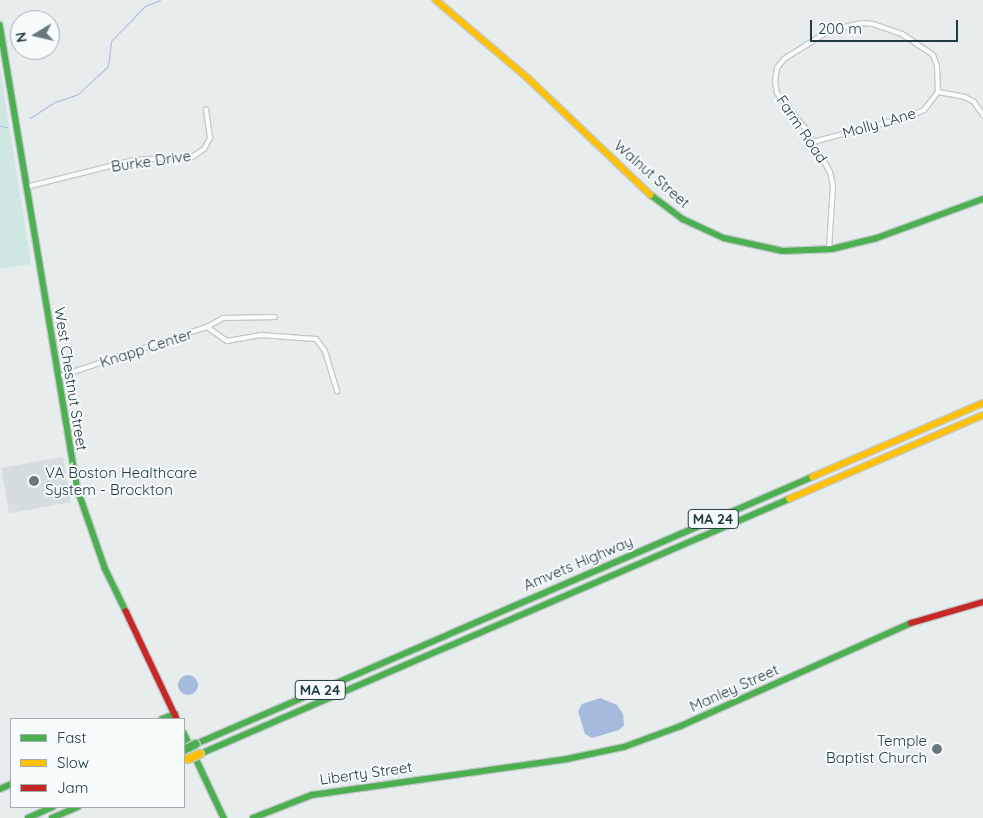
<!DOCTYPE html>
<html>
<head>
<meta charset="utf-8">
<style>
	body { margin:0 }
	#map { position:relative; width:983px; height:818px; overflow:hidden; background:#e7eced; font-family:Quicksand,sans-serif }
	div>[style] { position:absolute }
	.built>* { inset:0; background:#d5ddde; transform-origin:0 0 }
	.green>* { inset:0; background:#cfe6e2 }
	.water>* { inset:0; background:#a6bade }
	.round { border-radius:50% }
	.stream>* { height:1px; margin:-0.5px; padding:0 0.5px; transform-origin:0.5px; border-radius:0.5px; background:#a6bade }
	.roads { filter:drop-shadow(1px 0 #c4c9ca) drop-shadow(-1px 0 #c4c9ca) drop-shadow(0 1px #c4c9ca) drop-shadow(0 -1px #c4c9ca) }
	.street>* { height:4px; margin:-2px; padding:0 2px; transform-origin:2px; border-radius:2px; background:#fbfcfc }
	.fast>* { height:5.5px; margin:-2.75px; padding:0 2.75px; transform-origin:2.75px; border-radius:2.75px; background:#4caf50 }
	.slow>* { height:5.5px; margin:-2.75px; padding:0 2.75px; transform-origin:2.75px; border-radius:2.75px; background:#ffc107 }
	.jam>* { height:5.5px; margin:-2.75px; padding:0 2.75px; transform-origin:2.75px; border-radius:2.75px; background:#c62828 }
	.bridges { filter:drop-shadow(1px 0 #c2c9cc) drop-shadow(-1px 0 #c2c9cc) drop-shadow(0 1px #c2c9cc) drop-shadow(0 -1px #c2c9cc) }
	.fast-bridge>* { height:8px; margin:-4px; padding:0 4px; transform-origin:4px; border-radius:4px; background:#4caf50 }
	.slow-bridge>* { height:8px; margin:-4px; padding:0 4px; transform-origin:4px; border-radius:4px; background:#ffc107 }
	.dots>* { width:14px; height:14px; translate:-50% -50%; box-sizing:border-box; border:2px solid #f6fbfb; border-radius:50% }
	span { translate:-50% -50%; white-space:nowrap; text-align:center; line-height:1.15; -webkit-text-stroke:4px #f6fbfb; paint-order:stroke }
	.shield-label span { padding:1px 4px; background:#f6fbfb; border:1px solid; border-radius:4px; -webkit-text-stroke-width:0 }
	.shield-label { font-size:14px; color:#223b42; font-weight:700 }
	.street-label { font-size:15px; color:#223b42 }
	.poi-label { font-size:15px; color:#223b42 }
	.left { translate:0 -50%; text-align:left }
	.right { translate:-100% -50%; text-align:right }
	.legend { position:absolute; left:10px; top:718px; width:175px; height:90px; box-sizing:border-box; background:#f6fbfb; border:1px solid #a1aeb1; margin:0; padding:6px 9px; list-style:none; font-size:15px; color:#223b42 }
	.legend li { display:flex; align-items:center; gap:10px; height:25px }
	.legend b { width:25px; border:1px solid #a1aeb1 }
	.north { position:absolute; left:10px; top:10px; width:50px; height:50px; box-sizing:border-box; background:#f6fbfb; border:1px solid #a1aeb1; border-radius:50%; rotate:261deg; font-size:14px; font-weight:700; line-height:20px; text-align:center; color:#223b42 }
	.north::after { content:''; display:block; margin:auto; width:18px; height:22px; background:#67797e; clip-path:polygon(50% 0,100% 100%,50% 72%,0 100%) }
	.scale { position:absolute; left:810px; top:20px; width:148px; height:22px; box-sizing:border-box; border:2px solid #223b42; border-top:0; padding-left:6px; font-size:15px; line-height:18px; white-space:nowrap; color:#223b42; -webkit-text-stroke:4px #f6fbfb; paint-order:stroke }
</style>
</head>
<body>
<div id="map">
	<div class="built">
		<div style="left:63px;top:457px;width:46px;height:63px;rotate:80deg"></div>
	</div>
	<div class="green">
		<div style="clip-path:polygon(0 68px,31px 264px,0 269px)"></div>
	</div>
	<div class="water">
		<div class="round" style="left:178px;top:675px;width:20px;height:20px"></div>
		<div style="clip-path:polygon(600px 698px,617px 705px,623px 714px,624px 725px,619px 730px,592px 738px,585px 734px,578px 711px,582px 704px)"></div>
	</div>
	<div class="stream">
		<div style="left:30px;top:118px;width:30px;rotate:-33deg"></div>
		<div style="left:55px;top:102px;width:24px;rotate:-19deg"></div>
		<div style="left:78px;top:94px;width:41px;rotate:-43deg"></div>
		<div style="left:108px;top:66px;width:25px;rotate:-83deg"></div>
		<div style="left:111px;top:41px;width:49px;rotate:-45.8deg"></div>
		<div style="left:145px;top:6px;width:16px;rotate:-22deg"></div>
		<div style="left:0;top:126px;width:7px;rotate:8deg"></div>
	</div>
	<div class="roads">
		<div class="street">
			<div style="left:938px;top:92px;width:27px;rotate:10deg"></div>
			<div style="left:965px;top:97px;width:10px;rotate:29deg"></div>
			<div style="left:974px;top:102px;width:16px;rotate:55deg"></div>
			<div style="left:813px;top:142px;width:97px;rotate:-14.9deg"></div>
			<div style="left:907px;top:117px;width:18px;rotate:-22deg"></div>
			<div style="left:924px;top:110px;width:23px;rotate:-52deg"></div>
			<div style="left:26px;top:187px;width:111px;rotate:-14deg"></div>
			<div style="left:134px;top:160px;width:58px;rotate:-3deg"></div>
			<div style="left:192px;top:157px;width:14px;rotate:-34deg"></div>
			<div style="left:204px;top:149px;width:13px;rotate:-61deg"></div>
			<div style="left:210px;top:138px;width:29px;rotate:-98deg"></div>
			<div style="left:829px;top:249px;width:64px;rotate:-86.4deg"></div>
			<div style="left:833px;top:185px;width:13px;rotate:-103deg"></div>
			<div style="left:830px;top:172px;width:52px;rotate:-120deg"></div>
			<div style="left:804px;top:127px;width:43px;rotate:-128.5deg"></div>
			<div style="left:777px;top:93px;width:11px;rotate:-100deg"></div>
			<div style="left:775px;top:82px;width:14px;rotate:-82deg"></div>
			<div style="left:777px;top:68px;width:11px;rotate:-52deg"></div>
			<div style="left:784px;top:59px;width:53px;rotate:-31.9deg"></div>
			<div style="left:829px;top:31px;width:33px;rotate:-14deg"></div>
			<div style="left:861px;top:23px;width:12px;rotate:5deg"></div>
			<div style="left:873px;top:24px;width:31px;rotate:19deg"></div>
			<div style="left:902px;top:34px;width:37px;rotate:34deg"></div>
			<div style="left:933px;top:55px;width:12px;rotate:70deg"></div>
			<div style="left:937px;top:66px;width:26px;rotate:88deg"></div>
			<div style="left:207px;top:327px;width:24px;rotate:35deg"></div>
			<div style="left:227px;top:341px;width:34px;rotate:-10deg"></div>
			<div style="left:260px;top:335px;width:56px;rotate:4.1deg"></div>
			<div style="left:316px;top:339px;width:15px;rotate:53deg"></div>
			<div style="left:325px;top:351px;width:42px;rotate:73.3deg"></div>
			<div style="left:58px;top:377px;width:157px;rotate:-18.6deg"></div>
			<div style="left:207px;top:327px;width:18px;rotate:-29deg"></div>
			<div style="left:223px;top:318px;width:52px;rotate:-1.1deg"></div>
		</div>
		<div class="fast">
			<div style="left:0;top:25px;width:468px;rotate:80.5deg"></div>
			<div style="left:77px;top:487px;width:86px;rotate:70.9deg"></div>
			<div style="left:105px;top:568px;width:48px;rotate:64deg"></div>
			<div style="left:651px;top:195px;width:40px;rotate:37deg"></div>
			<div style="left:683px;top:219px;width:45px;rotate:24.9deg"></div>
			<div style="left:724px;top:238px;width:60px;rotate:12.4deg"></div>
			<div style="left:783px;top:251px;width:49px;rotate:-2.3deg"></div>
			<div style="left:832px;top:249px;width:46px;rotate:-13.7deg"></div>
			<div style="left:877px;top:238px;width:113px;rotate:-20.2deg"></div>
			<div style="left:162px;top:719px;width:14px;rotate:-21deg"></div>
			<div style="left:184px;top:733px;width:94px;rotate:64.8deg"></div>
			<div style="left:196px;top:744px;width:671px;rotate:-23.43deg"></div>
			<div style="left:200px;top:754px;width:642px;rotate:-23.41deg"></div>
			<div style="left:0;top:789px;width:12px;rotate:-24deg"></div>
			<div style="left:28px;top:818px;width:27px;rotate:-24deg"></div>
			<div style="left:52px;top:818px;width:28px;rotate:-23deg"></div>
			<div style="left:253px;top:818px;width:63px;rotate:-21.3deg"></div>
			<div style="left:312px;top:795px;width:258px;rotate:-8deg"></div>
			<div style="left:567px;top:759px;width:58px;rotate:-11.9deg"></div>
			<div style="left:624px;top:747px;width:61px;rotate:-20.2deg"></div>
			<div style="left:681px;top:726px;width:252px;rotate:-24.1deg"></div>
		</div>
		<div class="slow">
			<div style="left:436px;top:0;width:122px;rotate:40.3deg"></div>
			<div style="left:529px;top:79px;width:168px;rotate:43.6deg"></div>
			<div style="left:812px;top:477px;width:186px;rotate:-23.4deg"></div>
			<div style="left:789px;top:499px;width:211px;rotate:-23.4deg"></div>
		</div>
		<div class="jam">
			<div style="left:126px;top:611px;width:119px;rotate:64.7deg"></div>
			<div style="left:911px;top:623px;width:75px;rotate:-16.3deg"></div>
		</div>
	</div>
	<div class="bridges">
		<div class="fast-bridge">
			<div style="left:184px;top:750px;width:13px;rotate:-27deg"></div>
		</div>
		<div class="slow-bridge">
			<div style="left:188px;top:759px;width:13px;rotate:-23deg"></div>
		</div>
	</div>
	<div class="dots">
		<div style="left:34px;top:481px;background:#67797e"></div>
		<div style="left:937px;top:749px;background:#67797e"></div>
	</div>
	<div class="shield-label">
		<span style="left:713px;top:519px">MA 24</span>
		<span style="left:320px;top:690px">MA 24</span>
	</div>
	<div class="street-label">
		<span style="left:879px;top:123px;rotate:-16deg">Molly LAne</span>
		<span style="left:802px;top:129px;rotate:56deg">Farm Road</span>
		<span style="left:151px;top:161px;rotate:-8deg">Burke Drive</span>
		<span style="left:652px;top:174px;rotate:41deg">Walnut Street</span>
		<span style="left:146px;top:348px;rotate:-18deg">Knapp Center</span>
		<span style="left:71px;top:379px;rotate:81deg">West Chestnut Street</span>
		<span style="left:578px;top:563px;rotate:-23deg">Amvets Highway</span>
		<span style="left:734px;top:688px;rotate:-24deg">Manley Street</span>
		<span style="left:366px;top:773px;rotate:-8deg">Liberty Street</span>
	</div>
	<div class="poi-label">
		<span class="left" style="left:45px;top:481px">VA Boston Healthcare<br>System - Brockton</span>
		<span class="right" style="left:927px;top:749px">Temple<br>Baptist Church</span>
	</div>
	<ul class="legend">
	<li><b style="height:6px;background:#4caf50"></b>Fast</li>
	<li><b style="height:6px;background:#ffc107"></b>Slow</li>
	<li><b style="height:6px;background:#c62828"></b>Jam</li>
	</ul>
	<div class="north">N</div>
	<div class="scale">200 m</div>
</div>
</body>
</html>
